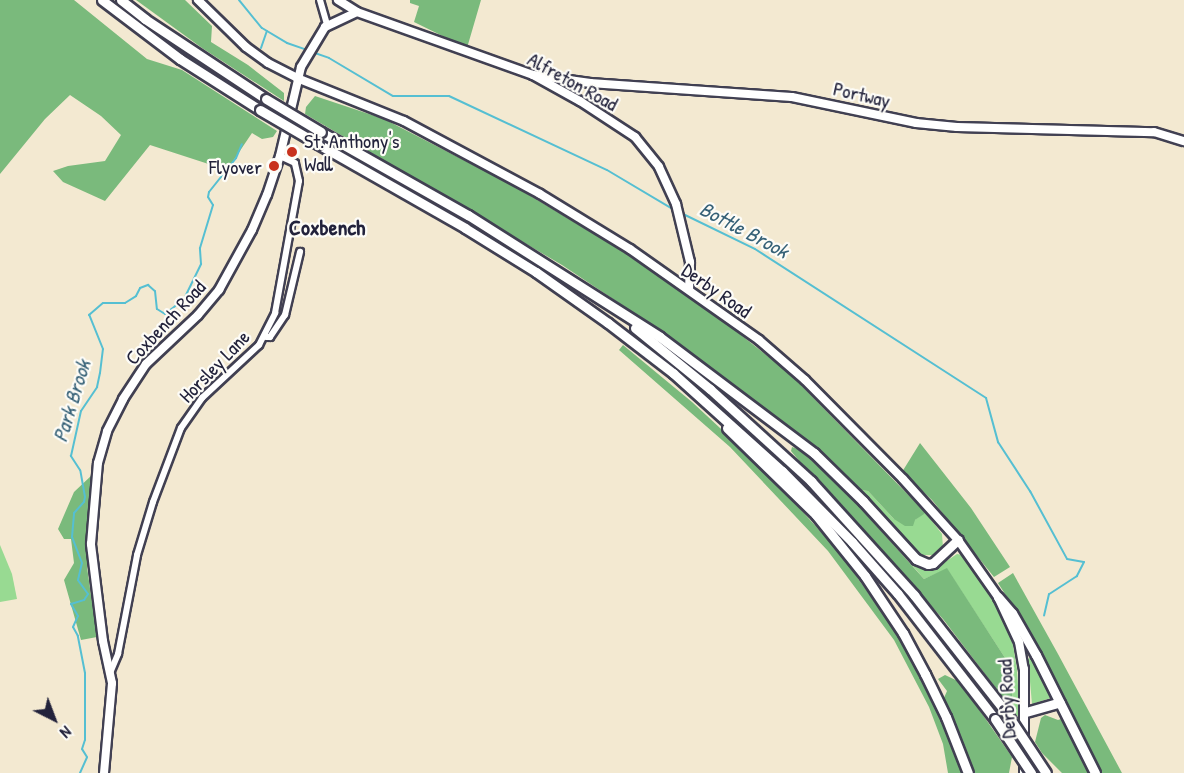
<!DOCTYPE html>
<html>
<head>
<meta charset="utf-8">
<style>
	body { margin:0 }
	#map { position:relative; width:1184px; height:773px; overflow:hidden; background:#f3e9d1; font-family:"Patrick Hand",sans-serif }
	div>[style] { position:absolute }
	.green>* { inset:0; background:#98da92 }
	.forest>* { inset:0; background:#7aba7c }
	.stream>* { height:2px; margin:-1px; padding:0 1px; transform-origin:1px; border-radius:1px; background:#55bfd2 }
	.roads { filter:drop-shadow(2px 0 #414052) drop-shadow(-2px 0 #414052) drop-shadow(0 2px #414052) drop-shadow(0 -2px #414052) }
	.minor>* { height:6px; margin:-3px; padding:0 3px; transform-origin:3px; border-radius:3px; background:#fff }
	.tertiary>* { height:8px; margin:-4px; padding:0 4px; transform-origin:4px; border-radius:4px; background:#fff }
	.secondary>* { height:8px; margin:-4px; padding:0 4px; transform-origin:4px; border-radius:4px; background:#fff }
	.trunk>* { height:9px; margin:-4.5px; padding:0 4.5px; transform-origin:4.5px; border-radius:4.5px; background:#fff }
	.bridges { filter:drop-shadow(2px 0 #414052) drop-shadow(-2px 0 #414052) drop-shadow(0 2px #414052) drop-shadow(0 -2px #414052) }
	.trunk-bridge>* { height:9px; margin:-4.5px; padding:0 4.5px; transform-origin:4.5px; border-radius:4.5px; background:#fff }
	.dots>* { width:16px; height:16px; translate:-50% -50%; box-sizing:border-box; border:3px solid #fdfcf7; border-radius:50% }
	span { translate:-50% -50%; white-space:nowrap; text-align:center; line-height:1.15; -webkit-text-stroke:4.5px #fdfcf7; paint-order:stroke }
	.street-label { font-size:20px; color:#22223b }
	.poi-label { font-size:20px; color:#22223b }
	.left { translate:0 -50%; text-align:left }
	.right { translate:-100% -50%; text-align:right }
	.water-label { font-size:21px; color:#366177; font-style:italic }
	.quarter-label { font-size:22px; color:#22223b; font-weight:700 }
	.north { position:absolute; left:24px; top:689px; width:60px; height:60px; -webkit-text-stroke:4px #fdfcf7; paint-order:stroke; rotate:138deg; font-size:16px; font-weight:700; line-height:24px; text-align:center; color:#22223b }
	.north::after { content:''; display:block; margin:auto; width:21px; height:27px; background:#22223b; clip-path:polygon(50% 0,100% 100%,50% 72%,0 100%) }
</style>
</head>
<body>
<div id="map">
	<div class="green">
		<div style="clip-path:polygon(861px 490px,868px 491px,894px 519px,915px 520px,925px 512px,942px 534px,943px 548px,935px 555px,918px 555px)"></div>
		<div style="clip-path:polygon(0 545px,12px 574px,17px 599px,0 602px)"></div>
		<div style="clip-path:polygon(957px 554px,962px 555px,972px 567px,998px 609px,1012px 639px,1017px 669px,1020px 719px,1014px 712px,1009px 664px,947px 569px,924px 579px,906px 558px,929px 568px,939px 566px)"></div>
		<div style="clip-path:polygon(1032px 656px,1054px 697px,1032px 704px,1028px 659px)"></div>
	</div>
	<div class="forest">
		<div style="clip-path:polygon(0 0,74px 0,147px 59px,182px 70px,277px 131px,273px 137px,262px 139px,252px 133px,227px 170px,150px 145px,105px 201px,63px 182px,53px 171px,68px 166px,105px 161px,121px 135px,101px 116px,70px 95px,45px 119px,0 174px)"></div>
		<div style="clip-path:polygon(136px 0,185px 0,212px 26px,211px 42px,248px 65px,284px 93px,284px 101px,202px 48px)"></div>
		<div style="clip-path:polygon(410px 0,481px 0,467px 48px,414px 22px,419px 6px,410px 3px)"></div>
		<div style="clip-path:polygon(315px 96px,384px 119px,514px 186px,619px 249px,727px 324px,789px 373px,925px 512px,924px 514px,915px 520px,913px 526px,905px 526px,894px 519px,868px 491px,861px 490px,807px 440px,628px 309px,562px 265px,305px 114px,306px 107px)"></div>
		<div style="clip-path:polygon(623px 345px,692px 402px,762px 467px,841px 554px,901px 640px,942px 719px,963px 773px,948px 773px,943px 744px,929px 707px,894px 640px,828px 551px,730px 447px,619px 350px)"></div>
		<div style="clip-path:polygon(920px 443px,971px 508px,1010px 567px,994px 577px,932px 500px,902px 472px)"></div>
		<div style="clip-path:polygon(792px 447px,800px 450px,846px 492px,924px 579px,947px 568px,1009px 664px,1014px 712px,943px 619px,805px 468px,791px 451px)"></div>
		<div style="clip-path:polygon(92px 475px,87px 567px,97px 637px,81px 640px,64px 580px,74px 563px,71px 539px,64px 539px,58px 529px,74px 492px)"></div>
		<div style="clip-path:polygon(1013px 573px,1058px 654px,1122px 773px,1100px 773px,1038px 646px,998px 583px)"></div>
		<div style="clip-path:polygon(945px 675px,960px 682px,1012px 757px,1009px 773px,972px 773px,943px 700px,947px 691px,938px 679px)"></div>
		<div style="clip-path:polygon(1045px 715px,1058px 720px,1064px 718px,1090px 773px,1062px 773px,1042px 753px,1035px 742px,1041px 718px)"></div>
	</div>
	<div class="stream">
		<div style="left:239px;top:0;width:36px;rotate:51deg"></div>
		<div style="left:262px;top:28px;width:29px;rotate:31deg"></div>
		<div style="left:287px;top:43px;width:21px;rotate:19deg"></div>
		<div style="left:261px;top:48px;width:18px;rotate:-71deg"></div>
		<div style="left:312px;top:52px;width:18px;rotate:19deg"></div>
		<div style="left:329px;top:58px;width:74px;rotate:30.7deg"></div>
		<div style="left:393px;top:96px;width:56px"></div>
		<div style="left:449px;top:96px;width:174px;rotate:25.1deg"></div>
		<div style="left:607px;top:170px;width:80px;rotate:30.7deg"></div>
		<div style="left:681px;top:213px;width:82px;rotate:25.9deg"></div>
		<div style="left:755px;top:249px;width:275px;rotate:32.8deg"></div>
		<div style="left:986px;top:398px;width:46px;rotate:74.7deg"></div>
		<div style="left:998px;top:442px;width:59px;rotate:56.9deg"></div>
		<div style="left:1030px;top:491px;width:77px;rotate:61.4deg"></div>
		<div style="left:1067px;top:559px;width:17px;rotate:10deg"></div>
		<div style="left:1084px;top:562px;width:16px;rotate:117deg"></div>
		<div style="left:1077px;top:576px;width:33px;rotate:147deg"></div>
		<div style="left:1049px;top:594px;width:22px;rotate:103deg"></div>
		<div style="left:80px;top:773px;width:17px;rotate:-66deg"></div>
		<div style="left:87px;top:757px;width:9px;rotate:-122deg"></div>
		<div style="left:82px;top:749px;width:9px;rotate:-72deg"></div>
		<div style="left:85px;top:740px;width:67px;rotate:-90deg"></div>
		<div style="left:85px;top:673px;width:38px;rotate:-101deg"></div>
		<div style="left:78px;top:636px;width:10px;rotate:-119deg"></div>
		<div style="left:73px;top:627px;width:12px;rotate:-66deg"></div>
		<div style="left:78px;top:616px;width:14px;rotate:-120deg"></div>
		<div style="left:71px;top:604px;width:14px;rotate:-17deg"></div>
		<div style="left:84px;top:600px;width:7px;rotate:-56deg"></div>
		<div style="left:88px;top:594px;width:17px;rotate:-126deg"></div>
		<div style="left:78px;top:580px;width:17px;rotate:-77deg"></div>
		<div style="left:82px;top:563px;width:28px;rotate:-111deg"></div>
		<div style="left:72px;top:537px;width:24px;rotate:-85deg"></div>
		<div style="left:74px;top:513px;width:15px;rotate:-48deg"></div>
		<div style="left:84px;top:502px;width:5px;rotate:-79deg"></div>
		<div style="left:85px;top:497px;width:27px;rotate:-100deg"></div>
		<div style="left:80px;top:470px;width:17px;rotate:-123deg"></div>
		<div style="left:71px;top:456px;width:46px;rotate:-77.5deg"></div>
		<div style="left:81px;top:411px;width:29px;rotate:-56deg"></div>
		<div style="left:97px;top:387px;width:14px;rotate:-78deg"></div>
		<div style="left:100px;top:373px;width:24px;rotate:-83deg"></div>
		<div style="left:103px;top:349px;width:37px;rotate:-112deg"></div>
		<div style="left:89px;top:315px;width:18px;rotate:-41deg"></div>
		<div style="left:103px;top:303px;width:22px"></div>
		<div style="left:125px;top:303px;width:13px;rotate:-32deg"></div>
		<div style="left:136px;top:296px;width:9px;rotate:-63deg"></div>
		<div style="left:140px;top:288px;width:9px;rotate:-21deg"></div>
		<div style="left:148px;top:285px;width:9px;rotate:41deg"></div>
		<div style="left:155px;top:291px;width:18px;rotate:84deg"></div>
		<div style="left:157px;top:309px;width:9px;rotate:32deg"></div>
		<div style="left:165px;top:314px;width:24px;rotate:-38deg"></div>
		<div style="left:184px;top:299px;width:39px;rotate:-64deg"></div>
		<div style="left:201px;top:264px;width:16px;rotate:-94deg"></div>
		<div style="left:200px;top:248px;width:45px;rotate:-73.2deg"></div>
		<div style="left:213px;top:205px;width:9px;rotate:-122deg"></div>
		<div style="left:208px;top:197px;width:5px;rotate:-79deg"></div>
		<div style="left:209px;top:192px;width:43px;rotate:-51.5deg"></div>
		<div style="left:236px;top:158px;width:15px;rotate:-67deg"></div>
	</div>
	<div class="roads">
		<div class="minor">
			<div style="left:320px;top:0;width:26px;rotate:74deg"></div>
			<div style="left:266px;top:337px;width:4px"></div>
			<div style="left:270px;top:337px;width:27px;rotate:-56deg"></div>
			<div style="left:285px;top:315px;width:65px;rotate:-76.6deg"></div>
			<div style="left:110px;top:673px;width:21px;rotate:-67deg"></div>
			<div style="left:118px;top:654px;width:101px;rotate:-79.1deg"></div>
			<div style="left:137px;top:555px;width:55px;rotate:-73.2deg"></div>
			<div style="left:153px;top:502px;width:79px;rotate:-69.3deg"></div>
			<div style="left:181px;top:428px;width:37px;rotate:-55deg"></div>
			<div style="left:202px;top:398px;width:78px;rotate:-42.9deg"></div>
			<div style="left:259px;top:345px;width:36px;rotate:-63deg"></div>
			<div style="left:275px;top:313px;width:134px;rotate:-79.7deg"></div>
			<div style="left:299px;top:181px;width:18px;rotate:-103deg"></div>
			<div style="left:295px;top:163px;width:17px;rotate:-155deg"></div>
		</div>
		<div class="tertiary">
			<div style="left:338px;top:0;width:22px;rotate:32deg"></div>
			<div style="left:357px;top:12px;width:187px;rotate:19.7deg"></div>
			<div style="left:533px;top:75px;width:54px;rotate:29deg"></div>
			<div style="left:580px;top:101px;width:66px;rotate:33.2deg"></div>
			<div style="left:635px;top:137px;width:38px;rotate:51deg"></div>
			<div style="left:659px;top:167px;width:41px;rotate:65.3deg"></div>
			<div style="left:676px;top:204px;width:60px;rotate:76.4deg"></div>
			<div style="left:690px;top:262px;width:27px;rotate:92deg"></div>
			<div style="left:533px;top:75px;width:58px;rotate:8deg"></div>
			<div style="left:590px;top:83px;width:202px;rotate:4deg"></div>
			<div style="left:792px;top:97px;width:127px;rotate:11.8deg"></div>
			<div style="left:916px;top:123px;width:41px;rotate:5.6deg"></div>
			<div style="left:957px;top:127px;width:197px;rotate:1.5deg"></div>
			<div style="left:1154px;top:132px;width:31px;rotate:17deg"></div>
			<div style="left:104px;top:773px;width:90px;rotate:-84.9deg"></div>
			<div style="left:112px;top:683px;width:43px;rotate:-102.1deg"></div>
			<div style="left:103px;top:641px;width:98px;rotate:-97.1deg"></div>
			<div style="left:91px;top:544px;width:81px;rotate:-85.1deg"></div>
			<div style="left:98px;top:463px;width:33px;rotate:-74deg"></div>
			<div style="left:107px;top:431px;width:36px;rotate:-63deg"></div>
			<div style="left:123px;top:399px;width:42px;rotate:-56.7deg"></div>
			<div style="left:146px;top:364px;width:71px;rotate:-43.3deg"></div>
			<div style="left:198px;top:315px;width:33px;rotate:-50deg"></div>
			<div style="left:219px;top:290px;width:68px;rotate:-61.2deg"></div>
			<div style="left:252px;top:230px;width:38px;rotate:-67deg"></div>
			<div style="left:267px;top:195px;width:41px;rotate:-71.6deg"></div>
			<div style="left:280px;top:156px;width:91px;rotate:-76.7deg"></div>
			<div style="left:301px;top:67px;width:47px;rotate:-59deg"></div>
			<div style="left:325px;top:27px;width:35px;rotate:-25deg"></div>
		</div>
		<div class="secondary">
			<div style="left:198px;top:0;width:67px;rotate:44.4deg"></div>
			<div style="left:246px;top:47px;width:27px;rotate:36deg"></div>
			<div style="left:268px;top:63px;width:33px;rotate:27deg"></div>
			<div style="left:297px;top:78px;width:115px;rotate:21.9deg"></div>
			<div style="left:404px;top:121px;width:154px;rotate:28.2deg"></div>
			<div style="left:540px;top:194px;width:105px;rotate:31.4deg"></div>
			<div style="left:630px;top:249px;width:158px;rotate:35.2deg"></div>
			<div style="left:759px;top:340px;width:61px;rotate:41deg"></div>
			<div style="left:805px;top:380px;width:139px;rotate:45.3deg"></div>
			<div style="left:903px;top:479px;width:82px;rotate:48deg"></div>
			<div style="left:958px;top:540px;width:70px;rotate:54.9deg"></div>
			<div style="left:998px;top:597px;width:50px;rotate:65deg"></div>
			<div style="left:1019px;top:642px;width:27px;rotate:80deg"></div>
			<div style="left:1024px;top:669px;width:104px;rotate:90deg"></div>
		</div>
		<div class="trunk">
			<div style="left:102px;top:0;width:98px;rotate:37.1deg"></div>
			<div style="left:180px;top:59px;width:95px;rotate:32.5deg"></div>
			<div style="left:121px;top:0;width:31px;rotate:38deg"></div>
			<div style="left:145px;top:19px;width:145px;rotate:33.5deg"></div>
			<div style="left:321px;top:132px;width:169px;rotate:29.5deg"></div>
			<div style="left:468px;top:215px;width:227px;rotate:32.4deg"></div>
			<div style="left:660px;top:337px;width:193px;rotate:37deg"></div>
			<div style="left:814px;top:453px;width:69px;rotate:44.4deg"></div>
			<div style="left:863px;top:501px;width:79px;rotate:47.6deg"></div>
			<div style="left:916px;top:559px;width:13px;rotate:23deg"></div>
			<div style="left:928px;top:564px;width:5px;rotate:-11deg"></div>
			<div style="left:933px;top:563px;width:34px;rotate:-43deg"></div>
			<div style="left:318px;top:144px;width:169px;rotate:29.7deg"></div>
			<div style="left:465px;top:228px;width:84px;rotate:31.8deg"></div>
			<div style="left:536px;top:272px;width:88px;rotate:35.3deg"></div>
			<div style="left:608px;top:323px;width:82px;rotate:37.6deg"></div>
			<div style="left:673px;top:373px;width:147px;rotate:42deg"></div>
			<div style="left:782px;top:471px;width:100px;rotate:45.4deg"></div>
			<div style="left:852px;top:542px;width:69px;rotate:48.5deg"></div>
			<div style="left:898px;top:594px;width:158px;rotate:52.2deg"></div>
			<div style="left:635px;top:328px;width:97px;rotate:39.1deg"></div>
			<div style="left:710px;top:389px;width:137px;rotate:42.3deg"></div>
			<div style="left:811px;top:481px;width:154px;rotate:47.9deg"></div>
			<div style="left:914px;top:595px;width:147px;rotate:51.9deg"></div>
			<div style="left:727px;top:428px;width:124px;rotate:44.3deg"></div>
			<div style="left:816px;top:515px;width:78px;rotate:51.2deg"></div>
			<div style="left:865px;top:576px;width:69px;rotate:56.3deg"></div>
			<div style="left:903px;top:633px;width:47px;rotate:61.8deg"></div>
			<div style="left:925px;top:674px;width:48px;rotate:64deg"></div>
			<div style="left:946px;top:717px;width:60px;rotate:68.6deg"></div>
			<div style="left:998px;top:597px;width:21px;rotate:49deg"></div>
			<div style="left:1012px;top:613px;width:48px;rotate:60.3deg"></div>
			<div style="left:1036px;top:655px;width:132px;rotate:63.4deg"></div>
			<div style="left:1026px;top:712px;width:35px;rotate:-16deg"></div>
		</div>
	</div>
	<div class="bridges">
		<div class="trunk-bridge">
			<div style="left:266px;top:99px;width:64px;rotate:31deg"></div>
			<div style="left:260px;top:110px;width:67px;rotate:30.4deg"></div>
			<div style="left:1005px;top:711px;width:74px;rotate:56.5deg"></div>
			<div style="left:995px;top:719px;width:65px;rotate:56.3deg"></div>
		</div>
	</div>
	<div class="dots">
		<div style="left:292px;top:152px;background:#c8321e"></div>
		<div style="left:274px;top:166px;background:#c8321e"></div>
	</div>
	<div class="street-label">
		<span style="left:573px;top:81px;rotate:29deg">Alfreton Road</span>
		<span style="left:862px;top:94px;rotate:13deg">Portway</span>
		<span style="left:717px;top:290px;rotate:35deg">Derby Road</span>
		<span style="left:165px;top:322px;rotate:-47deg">Coxbench Road</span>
		<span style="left:214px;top:366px;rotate:-46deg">Horsley Lane</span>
		<span style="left:1006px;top:699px;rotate:-93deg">Derby Road</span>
	</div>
	<div class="poi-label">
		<span class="left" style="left:304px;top:152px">St. Anthony's<br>Wall</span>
		<span class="right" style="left:262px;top:166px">Flyover</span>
	</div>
	<div class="water-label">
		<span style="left:744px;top:230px;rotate:28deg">Bottle Brook</span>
		<span style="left:72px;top:401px;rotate:-73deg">Park Brook</span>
	</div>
	<div class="quarter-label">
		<span style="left:327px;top:228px">Coxbench</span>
	</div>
	<div class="north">N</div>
</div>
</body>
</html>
